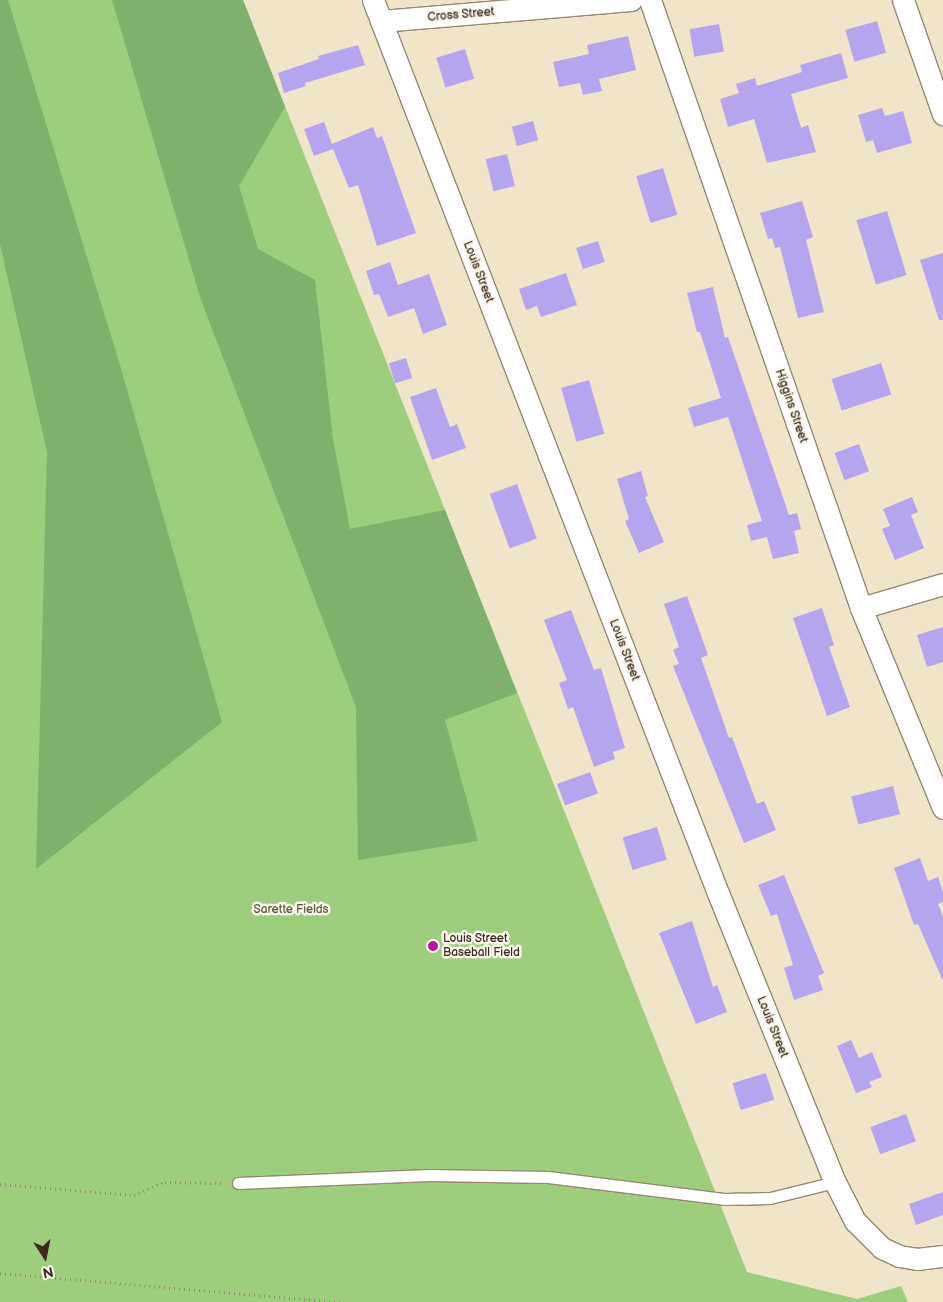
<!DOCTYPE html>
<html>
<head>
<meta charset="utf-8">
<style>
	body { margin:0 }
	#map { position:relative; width:943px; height:1302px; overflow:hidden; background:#f0e5c8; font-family:"Balsamiq Sans",sans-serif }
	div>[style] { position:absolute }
	.green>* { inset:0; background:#9cce7d }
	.forest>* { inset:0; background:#7db16c }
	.building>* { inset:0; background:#b5a5ee; transform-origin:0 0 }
	.path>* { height:3px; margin-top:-1.5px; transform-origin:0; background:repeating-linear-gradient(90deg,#968873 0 1px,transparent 0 5px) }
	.roads { filter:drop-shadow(1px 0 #968873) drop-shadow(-1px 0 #968873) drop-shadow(0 1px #968873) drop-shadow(0 -1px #968873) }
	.service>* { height:11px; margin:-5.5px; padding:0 5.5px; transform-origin:5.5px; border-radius:5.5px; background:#fff }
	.minor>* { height:21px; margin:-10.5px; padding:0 10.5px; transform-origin:10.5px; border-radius:10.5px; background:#fff }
	.dots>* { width:14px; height:14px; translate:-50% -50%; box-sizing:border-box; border:2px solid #fbf7ec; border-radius:50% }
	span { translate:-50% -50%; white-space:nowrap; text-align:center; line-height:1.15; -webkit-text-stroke:5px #fbf7ec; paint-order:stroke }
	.street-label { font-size:12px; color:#3b2a1e }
	.park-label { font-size:12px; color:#585b3a }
	.poi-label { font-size:12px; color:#3b2a1e }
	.left { translate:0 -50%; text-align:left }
	.north { position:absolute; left:20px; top:1232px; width:50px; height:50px; -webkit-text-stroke:4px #fbf7ec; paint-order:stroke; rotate:169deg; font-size:14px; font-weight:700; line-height:20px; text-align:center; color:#3b2a1e }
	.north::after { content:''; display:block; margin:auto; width:18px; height:22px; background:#3b2a1e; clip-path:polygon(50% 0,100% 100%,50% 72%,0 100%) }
</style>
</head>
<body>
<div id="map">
	<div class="green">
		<div style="clip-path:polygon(0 0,243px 0,747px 1272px,857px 1299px,901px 1286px,908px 1302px,0 1302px)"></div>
	</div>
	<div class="forest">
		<div style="clip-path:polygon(0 0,8px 0,120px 365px,222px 722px,36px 869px,47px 452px,0 244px)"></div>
		<div style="clip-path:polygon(112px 0,243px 0,285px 107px,239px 186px,258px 249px,315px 280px,333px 439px,350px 529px,445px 510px,517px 693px,445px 720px,478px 841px,358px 860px,356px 707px,200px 297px)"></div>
	</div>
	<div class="building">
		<div style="left:877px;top:21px;width:33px;height:33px;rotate:74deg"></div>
		<div style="left:719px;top:24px;width:28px;height:30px;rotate:80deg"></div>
		<div style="clip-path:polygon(628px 36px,636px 70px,599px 79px,602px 91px,583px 95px,580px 83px,559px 87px,553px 62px,589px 54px,587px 45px)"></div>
		<div style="clip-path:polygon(358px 45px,365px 65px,305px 83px,306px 86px,284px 93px,278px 73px,319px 59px,318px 56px)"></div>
		<div style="left:465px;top:49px;width:31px;height:30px;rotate:73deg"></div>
		<div style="clip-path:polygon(841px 53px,848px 78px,791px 94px,801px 128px,808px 125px,816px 152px,767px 163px,754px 119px,728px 127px,720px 99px,739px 93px,736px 84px,755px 78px,757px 86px,802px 72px,800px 65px)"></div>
		<div style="clip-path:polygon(882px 108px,885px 116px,903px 111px,912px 143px,877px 153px,873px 140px,866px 142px,858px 115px)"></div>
		<div style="left:533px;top:121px;width:20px;height:22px;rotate:75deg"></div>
		<div style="clip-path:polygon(324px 122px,332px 144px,373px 127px,377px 138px,382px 136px,416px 233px,377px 246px,358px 185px,349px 188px,333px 149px,314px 156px,304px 129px)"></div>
		<div style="left:507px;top:154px;width:33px;height:22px;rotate:76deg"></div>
		<div style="left:663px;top:168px;width:49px;height:28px;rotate:73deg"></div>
		<div style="clip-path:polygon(802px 201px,813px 237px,806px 240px,824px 312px,798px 318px,780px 247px,775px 248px,772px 238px,768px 239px,760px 213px)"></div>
		<div style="left:887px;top:211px;width:67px;height:32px;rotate:73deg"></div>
		<div style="left:598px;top:241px;width:22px;height:23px;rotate:72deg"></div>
		<div style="clip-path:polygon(943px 253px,943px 320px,939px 320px,920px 260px)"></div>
		<div style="clip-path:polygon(390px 262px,398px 285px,429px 274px,447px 325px,423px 334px,414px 308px,388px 317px,379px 294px,374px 295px,366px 271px)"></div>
		<div style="clip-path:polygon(566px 273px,577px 305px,541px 317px,537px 306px,526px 310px,519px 289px)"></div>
		<div style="clip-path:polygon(713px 287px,725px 338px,728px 337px,789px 515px,797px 513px,801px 529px,794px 531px,799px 553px,773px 559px,767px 537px,751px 541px,747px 525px,762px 521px,728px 417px,694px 427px,688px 408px,721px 398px,700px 332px,697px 332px,687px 293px)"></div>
		<div style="left:406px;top:358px;width:21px;height:18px;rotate:73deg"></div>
		<div style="left:881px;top:363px;width:33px;height:52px;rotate:72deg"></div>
		<div style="left:589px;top:380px;width:56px;height:29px;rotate:74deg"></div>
		<div style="clip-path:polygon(436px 388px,450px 427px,457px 424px,466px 448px,432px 460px,410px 397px)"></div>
		<div style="left:859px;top:444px;width:29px;height:26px;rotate:70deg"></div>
		<div style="clip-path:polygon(641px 471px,648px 496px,645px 497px,664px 542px,639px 553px,625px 521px,629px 519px,617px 479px)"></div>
		<div style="left:517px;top:484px;width:58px;height:29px;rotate:70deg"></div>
		<div style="clip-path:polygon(912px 497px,918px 512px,911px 515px,924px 548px,895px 560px,882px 529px,890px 526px,883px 509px)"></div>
		<div style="clip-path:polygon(687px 596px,708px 655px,701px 658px,729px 738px,732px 737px,757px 804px,764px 801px,776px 830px,744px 843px,673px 666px,679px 664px,673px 650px,679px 647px,664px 604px)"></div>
		<div style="clip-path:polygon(822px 608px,834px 645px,829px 647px,850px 707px,827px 716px,793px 618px)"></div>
		<div style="clip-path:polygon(571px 610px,594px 670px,601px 668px,625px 748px,613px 752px,615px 759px,594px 767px,573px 707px,568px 709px,559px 683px,567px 680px,544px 620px)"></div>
		<div style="clip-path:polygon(943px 627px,943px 662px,927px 667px,917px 635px)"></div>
		<div style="left:590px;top:772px;width:23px;height:35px;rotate:70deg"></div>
		<div style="left:893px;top:786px;width:29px;height:43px;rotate:76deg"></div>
		<div style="left:657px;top:827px;width:34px;height:36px;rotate:73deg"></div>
		<div style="clip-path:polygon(920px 858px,928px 881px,938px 877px,943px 892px,943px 902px,938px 904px,943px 917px,943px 981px,918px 924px,914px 925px,894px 868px)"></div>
		<div style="clip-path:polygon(784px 875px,824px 973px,818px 976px,823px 990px,794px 1000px,784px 968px,793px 965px,777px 914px,771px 916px,758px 885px)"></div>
		<div style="clip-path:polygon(692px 921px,713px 987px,717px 985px,727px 1012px,696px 1024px,659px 933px)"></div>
		<div style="clip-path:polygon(851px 1040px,859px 1058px,872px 1052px,882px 1077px,869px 1082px,872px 1087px,856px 1093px,837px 1046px)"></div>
		<div style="left:766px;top:1073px;width:28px;height:35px;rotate:73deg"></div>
		<div style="left:906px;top:1114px;width:29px;height:38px;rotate:70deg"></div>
		<div style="clip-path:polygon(943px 1192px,943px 1215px,916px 1225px,909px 1204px)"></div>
	</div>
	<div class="path">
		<div style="left:0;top:1184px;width:134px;rotate:4.7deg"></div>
		<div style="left:134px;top:1195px;width:34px;rotate:-23deg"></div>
		<div style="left:165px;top:1182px;width:57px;rotate:1deg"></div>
		<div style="left:0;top:1273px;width:342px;rotate:4.9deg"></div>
	</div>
	<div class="roads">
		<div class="service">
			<div style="left:238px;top:1183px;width:191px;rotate:-2.4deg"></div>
			<div style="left:429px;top:1175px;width:119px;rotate:1deg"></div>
			<div style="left:548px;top:1177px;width:177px;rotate:7.1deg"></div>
			<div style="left:724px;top:1199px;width:46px;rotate:-1.2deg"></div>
			<div style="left:770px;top:1198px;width:67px;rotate:-13.8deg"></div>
		</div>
		<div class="minor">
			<div style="left:373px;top:0;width:957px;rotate:68.88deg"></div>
			<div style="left:718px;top:893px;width:312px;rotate:68deg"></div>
			<div style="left:835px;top:1182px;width:44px;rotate:62.9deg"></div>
			<div style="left:855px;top:1221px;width:38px;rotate:45deg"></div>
			<div style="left:882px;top:1248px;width:19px;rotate:25deg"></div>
			<div style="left:899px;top:1256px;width:18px;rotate:9deg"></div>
			<div style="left:917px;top:1259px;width:26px;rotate:-7deg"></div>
			<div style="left:650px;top:0;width:644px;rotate:70.86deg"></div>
			<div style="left:861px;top:608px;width:216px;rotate:67.7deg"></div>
			<div style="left:903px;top:0;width:121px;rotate:70.7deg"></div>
			<div style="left:381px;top:21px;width:251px;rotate:-4.8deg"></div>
			<div style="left:861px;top:608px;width:85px;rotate:-16.3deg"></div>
		</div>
	</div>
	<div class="dots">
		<div style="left:433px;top:946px;background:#b5179e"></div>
	</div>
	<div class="street-label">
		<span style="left:461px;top:15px;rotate:-5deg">Cross Street</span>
		<span style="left:478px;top:272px;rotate:69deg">Louis Street</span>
		<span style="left:791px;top:406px;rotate:71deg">Higgins Street</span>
		<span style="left:624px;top:650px;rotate:69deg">Louis Street</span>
		<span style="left:772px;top:1027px;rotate:68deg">Louis Street</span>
	</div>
	<div class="park-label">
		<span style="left:291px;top:910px">Sarette Fields</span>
	</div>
	<div class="poi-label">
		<span class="left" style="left:443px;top:946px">Louis Street<br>Baseball Field</span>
	</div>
	<div class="north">N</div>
</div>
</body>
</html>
